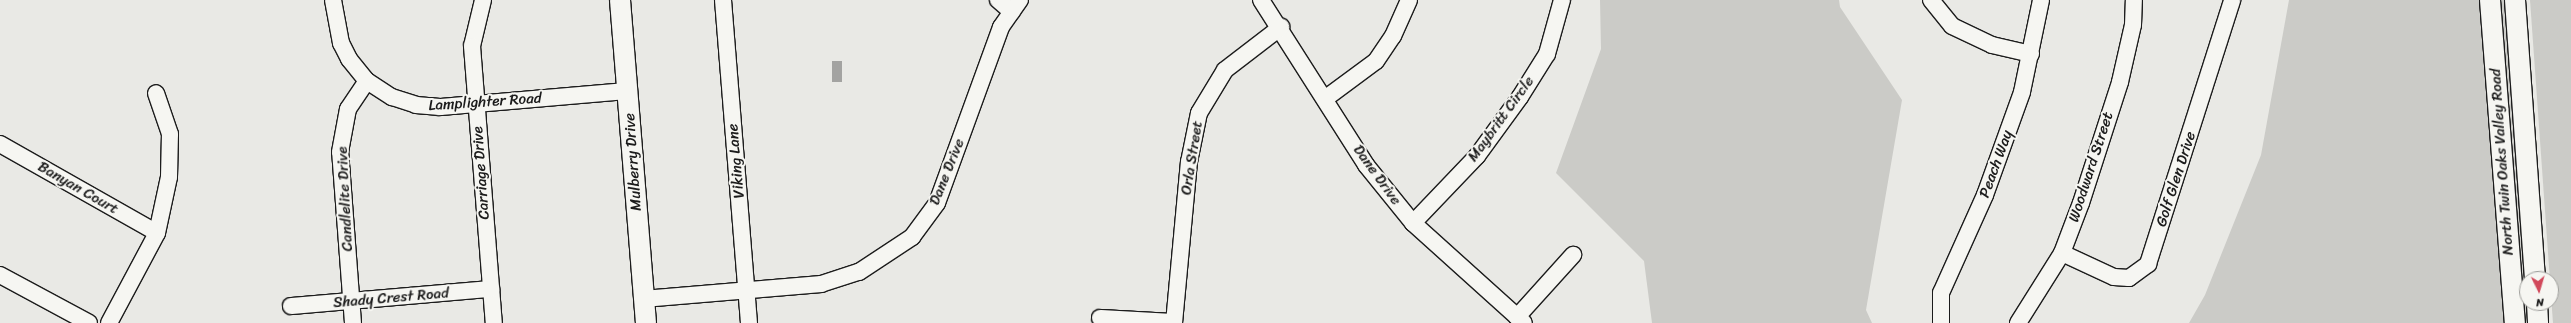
<!DOCTYPE html>
<html>
<head>
<meta charset="utf-8">
<style>
	body { margin:0 }
	#map { position:relative; width:2571px; height:323px; overflow:hidden; background:#e9e9e5; font-family:Sriracha,sans-serif }
	div>[style] { position:absolute }
	.green>* { inset:0; background:#cbcbc7 }
	.water>* { inset:0; background:#a3a3a1; transform-origin:0 0 }
	.roads { filter:drop-shadow(1px 0 #1c1c1c) drop-shadow(-1px 0 #1c1c1c) drop-shadow(0 1px #1c1c1c) drop-shadow(0 -1px #1c1c1c) }
	.minor>* { height:16px; margin:-8px; padding:0 8px; transform-origin:8px; border-radius:8px; background:#f6f6f2 }
	.major>* { height:20px; margin:-10px; padding:0 10px; transform-origin:10px; border-radius:10px; background:#f6f6f2 }
	span { translate:-50% -50%; white-space:nowrap; text-align:center; line-height:1.15; -webkit-text-stroke:4px #f6f6f2; paint-order:stroke }
	.street-label { font-size:15px; color:#1c1c1c }
	.north { position:absolute; left:2519px; top:271px; width:40px; height:40px; box-sizing:border-box; background:#f6f6f2; border:1px solid #9f9f9c; border-radius:50%; rotate:175deg; font-size:11px; font-weight:700; line-height:16px; text-align:center; color:#1c1c1c }
	.north::after { content:''; display:block; margin:auto; width:14px; height:18px; background:#d1495b; clip-path:polygon(50% 0,100% 100%,50% 72%,0 100%) }
</style>
</head>
<body>
<div id="map">
	<div class="green">
		<div style="clip-path:polygon(1600px 0,1839px 0,1840px 7px,1902px 100px,1866px 310px,1872px 323px,1652px 323px,1644px 261px,1556px 173px,1601px 49px)"></div>
		<div style="clip-path:polygon(2289px 0,2514px 0,2527px 303px,2542px 303px,2544px 323px,2189px 323px,2205px 295px,2261px 155px)"></div>
		<div style="clip-path:polygon(2530px 0,2571px 0,2571px 323px,2553px 323px)"></div>
	</div>
	<div class="water">
		<div style="left:832px;top:61px;width:10px;height:21px"></div>
	</div>
	<div class="roads">
		<div class="minor">
			<div style="left:333px;top:0;width:44px;rotate:79.5deg"></div>
			<div style="left:341px;top:43px;width:18px;rotate:63deg"></div>
			<div style="left:349px;top:59px;width:28px;rotate:51deg"></div>
			<div style="left:367px;top:81px;width:30px;rotate:33deg"></div>
			<div style="left:392px;top:97px;width:25px;rotate:18deg"></div>
			<div style="left:416px;top:105px;width:24px;rotate:5deg"></div>
			<div style="left:440px;top:107px;width:188px;rotate:-4.9deg"></div>
			<div style="left:483px;top:0;width:47px;rotate:103.4deg"></div>
			<div style="left:472px;top:46px;width:278px;rotate:85.5deg"></div>
			<div style="left:723px;top:0;width:324px;rotate:85.4deg"></div>
			<div style="left:998px;top:0;width:18px;rotate:41deg"></div>
			<div style="left:1261px;top:0;width:196px;rotate:57.5deg"></div>
			<div style="left:1366px;top:165px;width:75px;rotate:51deg"></div>
			<div style="left:1413px;top:223px;width:149px;rotate:42deg"></div>
			<div style="left:1931px;top:0;width:33px;rotate:51deg"></div>
			<div style="left:1952px;top:26px;width:44px;rotate:25.4deg"></div>
			<div style="left:1992px;top:45px;width:40px;rotate:13deg"></div>
			<div style="left:1326px;top:98px;width:62px;rotate:-36.5deg"></div>
			<div style="left:1376px;top:61px;width:30px;rotate:-56deg"></div>
			<div style="left:1393px;top:36px;width:39px;rotate:-66deg"></div>
			<div style="left:0;top:144px;width:180px;rotate:29.5deg"></div>
			<div style="left:1413px;top:223px;width:93px;rotate:-46.3deg"></div>
			<div style="left:1477px;top:156px;width:73px;rotate:-53.9deg"></div>
			<div style="left:1520px;top:97px;width:51px;rotate:-57.9deg"></div>
			<div style="left:1547px;top:54px;width:56px;rotate:-74.5deg"></div>
			<div style="left:2062px;top:253px;width:57px;rotate:24.8deg"></div>
			<div style="left:2114px;top:277px;width:15px;rotate:4deg"></div>
			<div style="left:2129px;top:278px;width:24px;rotate:-36deg"></div>
			<div style="left:2148px;top:264px;width:277px;rotate:-72.3deg"></div>
			<div style="left:0;top:275px;width:101px;rotate:28.3deg"></div>
			<div style="left:643px;top:299px;width:179px;rotate:-4.8deg"></div>
			<div style="left:821px;top:284px;width:40px;rotate:-18deg"></div>
			<div style="left:859px;top:272px;width:64px;rotate:-33.4deg"></div>
			<div style="left:912px;top:237px;width:42px;rotate:-53.7deg"></div>
			<div style="left:937px;top:203px;width:187px;rotate:-70deg"></div>
			<div style="left:1001px;top:27px;width:33px;rotate:-55deg"></div>
			<div style="left:291px;top:306px;width:201px;rotate:-4.9deg"></div>
			<div style="left:1517px;top:317px;width:84px;rotate:-47.9deg"></div>
			<div style="left:1100px;top:318px;width:74px;rotate:3.1deg"></div>
			<div style="left:109px;top:323px;width:102px;rotate:-61.9deg"></div>
			<div style="left:157px;top:233px;width:57px;rotate:-77.9deg"></div>
			<div style="left:169px;top:177px;width:43px;rotate:-88.7deg"></div>
			<div style="left:170px;top:134px;width:43px;rotate:-108.9deg"></div>
			<div style="left:353px;top:323px;width:171px;rotate:-94.3deg"></div>
			<div style="left:340px;top:152px;width:44px;rotate:-79.5deg"></div>
			<div style="left:348px;top:109px;width:34px;rotate:-56deg"></div>
			<div style="left:1174px;top:323px;width:162px;rotate:-84.7deg"></div>
			<div style="left:1189px;top:162px;width:50px;rotate:-78.5deg"></div>
			<div style="left:1199px;top:113px;width:50px;rotate:-58.8deg"></div>
			<div style="left:1225px;top:70px;width:71px;rotate:-37.5deg"></div>
			<div style="left:1941px;top:323px;width:30px;rotate:-90deg"></div>
			<div style="left:1941px;top:293px;width:107px;rotate:-65.8deg"></div>
			<div style="left:1985px;top:195px;width:109px;rotate:-70.2deg"></div>
			<div style="left:2022px;top:92px;width:94px;rotate:-78.3deg"></div>
			<div style="left:2018px;top:323px;width:83px;rotate:-57.8deg"></div>
			<div style="left:2062px;top:253px;width:53px;rotate:-69.2deg"></div>
			<div style="left:2081px;top:203px;width:127px;rotate:-72.1deg"></div>
			<div style="left:2120px;top:82px;width:58px;rotate:-77.2deg"></div>
			<div style="left:2133px;top:25px;width:25px;rotate:-88deg"></div>
		</div>
		<div class="major">
			<div style="left:620px;top:0;width:324px;rotate:85.4deg"></div>
			<div style="left:2490px;top:0;width:324px;rotate:85.6deg"></div>
			<div style="left:2515px;top:0;width:280px;rotate:85.9deg"></div>
			<div style="left:2537px;top:303px;width:20px;rotate:87deg"></div>
		</div>
	</div>
	<div class="street-label">
		<span style="left:485px;top:102px;rotate:-4deg">Lamplighter Road</span>
		<span style="left:1501px;top:119px;rotate:-54deg">Maybritt Circle</span>
		<span style="left:1192px;top:158px;rotate:-81deg">Orla Street</span>
		<span style="left:736px;top:161px;rotate:-95deg">Viking Lane</span>
		<span style="left:633px;top:162px;rotate:-94deg">Mulberry Drive</span>
		<span style="left:2502px;top:162px;rotate:-94deg">North Twin Oaks Valley Road</span>
		<span style="left:1996px;top:164px;rotate:-70deg">Peach Way</span>
		<span style="left:2091px;top:167px;rotate:-72deg">Woodward Street</span>
		<span style="left:947px;top:172px;rotate:-68deg">Dane Drive</span>
		<span style="left:481px;top:173px;rotate:-94deg">Carriage Drive</span>
		<span style="left:1377px;top:175px;rotate:54deg">Dane Drive</span>
		<span style="left:2176px;top:179px;rotate:-72deg">Golf Glen Drive</span>
		<span style="left:78px;top:188px;rotate:30deg">Banyan Court</span>
		<span style="left:345px;top:199px;rotate:-93deg">Candlelite Drive</span>
		<span style="left:391px;top:298px;rotate:-5deg">Shady Crest Road</span>
	</div>
	<div class="north">N</div>
</div>
</body>
</html>
